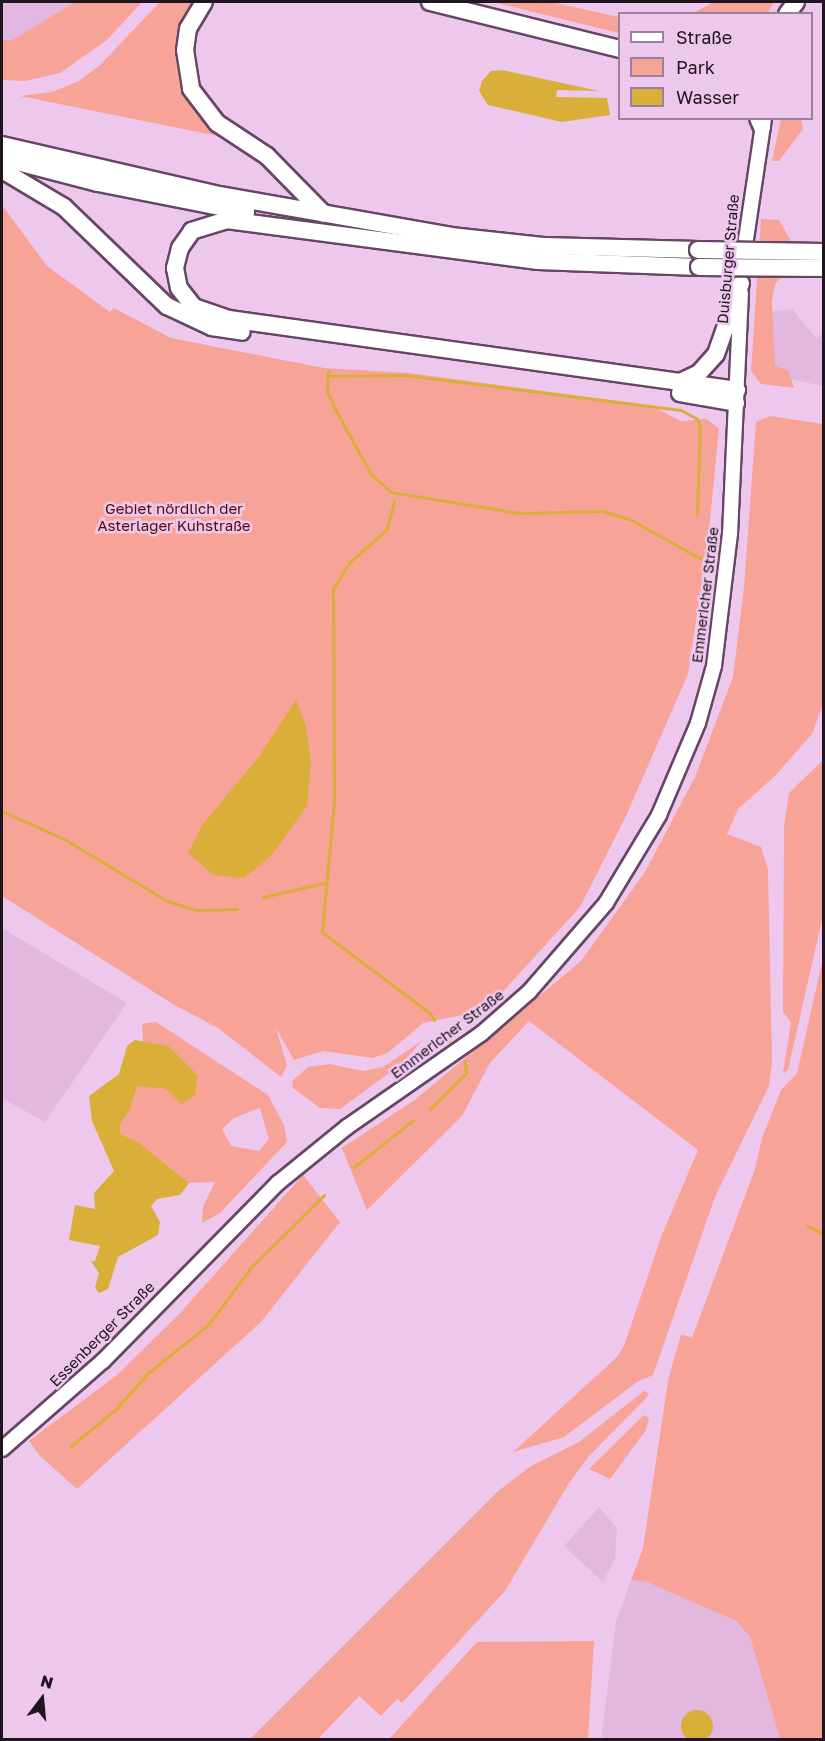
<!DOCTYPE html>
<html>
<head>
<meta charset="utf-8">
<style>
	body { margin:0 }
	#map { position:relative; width:825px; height:1741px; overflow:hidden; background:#eec8ec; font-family:"Golos Text",sans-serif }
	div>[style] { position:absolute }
	.built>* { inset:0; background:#e2b8e0 }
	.green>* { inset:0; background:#f8a398 }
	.water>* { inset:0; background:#d9ae39 }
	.round { border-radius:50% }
	.stream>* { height:3px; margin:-1.5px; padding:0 1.5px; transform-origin:1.5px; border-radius:1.5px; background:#d9ae39 }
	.roads { filter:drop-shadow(2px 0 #664665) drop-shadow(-2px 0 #664665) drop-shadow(0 2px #664665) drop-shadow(0 -2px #664665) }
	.major>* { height:14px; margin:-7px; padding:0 7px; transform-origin:7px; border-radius:7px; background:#fff }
	.highway>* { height:16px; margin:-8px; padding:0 8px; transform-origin:8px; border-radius:8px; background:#fff }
	.bridges { filter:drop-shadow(2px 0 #664665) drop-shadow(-2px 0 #664665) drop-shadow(0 2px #664665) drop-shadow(0 -2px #664665) }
	.highway-bridge>* { height:16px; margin:-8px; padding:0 8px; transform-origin:8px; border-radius:8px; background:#fff }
	span { translate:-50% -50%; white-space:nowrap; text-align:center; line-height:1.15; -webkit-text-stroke:5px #eec8ec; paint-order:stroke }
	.street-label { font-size:15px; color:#211421 }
	.park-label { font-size:15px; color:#500b09 }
	.frame { position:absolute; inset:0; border:3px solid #211421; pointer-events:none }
	.legend { position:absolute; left:618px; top:12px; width:195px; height:108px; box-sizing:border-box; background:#eec8ec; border:2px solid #9c809b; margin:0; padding:8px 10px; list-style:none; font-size:18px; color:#211421 }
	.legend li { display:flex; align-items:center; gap:12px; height:30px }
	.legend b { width:30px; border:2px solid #9c809b }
	.north { position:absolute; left:12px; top:1669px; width:60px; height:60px; -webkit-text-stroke:4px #eec8ec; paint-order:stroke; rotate:16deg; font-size:16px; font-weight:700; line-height:24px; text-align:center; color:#211421 }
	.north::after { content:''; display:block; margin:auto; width:21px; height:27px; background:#211421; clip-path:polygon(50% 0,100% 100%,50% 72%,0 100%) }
</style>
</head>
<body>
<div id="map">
	<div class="built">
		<div style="clip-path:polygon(2px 2px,122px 2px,2px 55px)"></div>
		<div style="clip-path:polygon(792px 309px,816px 338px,823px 333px,823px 386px,767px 374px,766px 312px)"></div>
		<div style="clip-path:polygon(2px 928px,127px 1003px,45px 1122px,2px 1098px)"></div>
		<div style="clip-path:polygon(599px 1507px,617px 1528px,615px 1559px,603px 1582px,564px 1546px)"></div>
		<div style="clip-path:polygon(631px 1580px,647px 1582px,736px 1621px,750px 1637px,780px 1739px,601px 1740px,616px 1622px)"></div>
	</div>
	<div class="green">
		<div style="clip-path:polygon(75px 2px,142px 2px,107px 40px,60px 73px,25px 81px,2px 80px,2px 39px,11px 41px)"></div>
		<div style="clip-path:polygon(160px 2px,199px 2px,192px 10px,195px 104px,223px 137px,20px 96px,52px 92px,79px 81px,99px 66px)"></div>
		<div style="clip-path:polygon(493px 2px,551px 2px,619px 17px,619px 33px)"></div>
		<div style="clip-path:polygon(714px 2px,774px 2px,768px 13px,693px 13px)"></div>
		<div style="clip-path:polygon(781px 119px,801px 119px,803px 129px,779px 161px,772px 161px)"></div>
		<div style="clip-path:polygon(2px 205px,47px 266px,110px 312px,114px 308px,171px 338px,324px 368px,409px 373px,624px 402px,656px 408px,681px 421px,706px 419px,719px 428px,708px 541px,688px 674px,626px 816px,580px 907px,499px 996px,462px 1015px,423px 1023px,389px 1052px,373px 1058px,323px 1051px,294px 1060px,276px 1028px,287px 1065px,281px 1077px,218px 1028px,176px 1006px,2px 896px)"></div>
		<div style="clip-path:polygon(761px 219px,779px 220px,804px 264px,789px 269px,775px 284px,772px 301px,775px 366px,789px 371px,794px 388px,761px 384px,751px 371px)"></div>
		<div style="clip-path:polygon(770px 416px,823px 424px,824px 701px,812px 734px,775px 776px,738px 809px,727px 834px,761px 847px,768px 870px,772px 1062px,769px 1086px,715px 1197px,653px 1375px,637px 1382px,564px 1437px,513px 1452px,616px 1358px,624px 1346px,661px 1237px,698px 1150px,529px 1021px,490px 1063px,462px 1116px,367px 1210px,342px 1148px,416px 1099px,581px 961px,645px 872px,695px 777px,733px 677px,744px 587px,756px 422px)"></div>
		<div style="clip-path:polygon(823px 760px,823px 915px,788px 1070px,783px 1073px,791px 1022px,783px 1012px,784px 827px,789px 793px)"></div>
		<div style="clip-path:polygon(823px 958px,823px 1739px,780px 1739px,750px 1637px,736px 1621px,647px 1582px,631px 1580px,643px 1548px,668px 1381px,681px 1334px,692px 1338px,755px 1169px,762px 1138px,781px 1090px,797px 1073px)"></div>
		<div style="clip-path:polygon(evenodd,156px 1022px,268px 1095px,284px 1125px,287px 1142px,220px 1213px,202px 1223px,203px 1207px,215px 1182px,189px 1183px,137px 1141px,120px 1134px,120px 1124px,130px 1110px,137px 1085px,166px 1089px,198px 1075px,169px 1046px,143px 1042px,142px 1024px,156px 1022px,260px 1108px,269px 1139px,259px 1151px,231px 1146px,222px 1129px,234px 1118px,260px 1108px)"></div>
		<div style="clip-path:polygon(423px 1040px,400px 1065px,340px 1109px,320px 1108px,293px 1088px,292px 1081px,308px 1067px,330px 1064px,363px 1071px,383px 1067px)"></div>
		<div style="clip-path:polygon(303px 1175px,340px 1222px,261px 1322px,77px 1489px,40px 1456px,29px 1441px,117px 1375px,182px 1311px)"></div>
		<div style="clip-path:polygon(644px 1391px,649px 1393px,647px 1397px,589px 1456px,569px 1483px,505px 1591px,402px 1703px,397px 1699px,381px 1716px,359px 1696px,318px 1739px,250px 1739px,497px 1492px,531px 1466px,579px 1442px)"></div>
		<div style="clip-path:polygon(644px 1415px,649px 1418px,646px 1430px,610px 1479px,589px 1469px)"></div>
		<div style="clip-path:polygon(594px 1641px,588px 1739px,389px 1739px,477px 1642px)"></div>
	</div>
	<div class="water">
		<div style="clip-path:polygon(502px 70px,599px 91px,557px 90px,556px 97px,607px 98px,610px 115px,562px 122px,488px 105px,479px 91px,482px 81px,491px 71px)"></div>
		<div style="clip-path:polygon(296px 700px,306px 726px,311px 762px,307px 806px,271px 856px,244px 878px,213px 875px,188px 853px,203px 824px,258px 758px)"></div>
		<div style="clip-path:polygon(135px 1040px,169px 1046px,198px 1075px,195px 1095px,182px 1104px,166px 1089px,137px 1086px,130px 1110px,120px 1124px,120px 1134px,137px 1141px,189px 1183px,180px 1195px,157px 1199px,151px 1206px,160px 1222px,158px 1235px,118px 1257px,108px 1289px,99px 1293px,95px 1288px,99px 1273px,91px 1261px,95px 1261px,100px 1246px,69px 1240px,75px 1205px,95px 1209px,94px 1193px,114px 1171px,92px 1121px,89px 1096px,119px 1074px,127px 1046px)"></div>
		<div class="round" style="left:681px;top:1710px;width:32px;height:32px"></div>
	</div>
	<div class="stream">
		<div style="left:328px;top:371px;width:20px;rotate:93deg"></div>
		<div style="left:327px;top:391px;width:20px;rotate:66deg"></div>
		<div style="left:335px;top:409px;width:74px;rotate:61deg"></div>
		<div style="left:371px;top:474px;width:27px;rotate:42deg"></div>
		<div style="left:391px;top:492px;width:130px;rotate:9.3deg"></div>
		<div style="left:519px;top:513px;width:84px;rotate:-1.4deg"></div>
		<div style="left:603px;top:511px;width:32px;rotate:18deg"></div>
		<div style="left:633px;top:521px;width:78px;rotate:29.2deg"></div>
		<div style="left:329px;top:376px;width:75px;rotate:-0.8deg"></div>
		<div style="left:404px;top:375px;width:279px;rotate:7.2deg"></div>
		<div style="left:681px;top:410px;width:18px;rotate:29deg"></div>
		<div style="left:697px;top:419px;width:9px;rotate:69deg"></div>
		<div style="left:700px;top:427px;width:88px;rotate:92deg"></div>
		<div style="left:394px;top:502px;width:28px;rotate:105deg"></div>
		<div style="left:387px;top:529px;width:51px;rotate:138.2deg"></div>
		<div style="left:349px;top:563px;width:31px;rotate:122deg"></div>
		<div style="left:333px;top:589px;width:213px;rotate:89.7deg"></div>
		<div style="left:334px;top:802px;width:131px;rotate:95.3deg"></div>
		<div style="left:322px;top:932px;width:135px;rotate:36.9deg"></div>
		<div style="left:430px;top:1013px;width:8px;rotate:60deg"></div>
		<div style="left:2px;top:811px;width:70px;rotate:24.4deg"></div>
		<div style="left:66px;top:840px;width:118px;rotate:31.1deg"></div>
		<div style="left:167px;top:901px;width:31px;rotate:17deg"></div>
		<div style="left:197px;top:910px;width:40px;rotate:-1.4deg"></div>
		<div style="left:263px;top:897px;width:63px;rotate:-12.9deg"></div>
		<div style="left:446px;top:1036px;width:6px;rotate:59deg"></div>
		<div style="left:430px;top:1109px;width:51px;rotate:-45deg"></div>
		<div style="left:466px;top:1073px;width:12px;rotate:-95deg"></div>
		<div style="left:354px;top:1167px;width:75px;rotate:-38.5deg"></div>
		<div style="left:807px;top:1226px;width:19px;rotate:25deg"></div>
		<div style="left:71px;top:1446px;width:58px;rotate:-39.4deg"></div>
		<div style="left:116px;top:1409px;width:48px;rotate:-48.4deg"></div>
		<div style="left:148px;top:1373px;width:77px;rotate:-38.7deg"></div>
		<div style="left:208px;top:1325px;width:74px;rotate:-53.3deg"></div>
		<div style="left:252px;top:1266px;width:101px;rotate:-44.6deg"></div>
	</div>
	<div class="roads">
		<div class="major">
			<div style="left:743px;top:259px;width:143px;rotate:-81.5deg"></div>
			<div style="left:2px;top:1449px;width:134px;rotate:-41.1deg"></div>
			<div style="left:103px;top:1361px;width:250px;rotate:-45.5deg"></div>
			<div style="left:278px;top:1183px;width:89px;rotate:-39.1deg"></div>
			<div style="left:347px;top:1127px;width:163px;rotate:-34.8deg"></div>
			<div style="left:481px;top:1034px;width:64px;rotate:-41.2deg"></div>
			<div style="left:529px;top:992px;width:118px;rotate:-49.1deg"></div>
			<div style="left:606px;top:903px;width:103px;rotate:-58.9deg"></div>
			<div style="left:659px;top:815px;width:100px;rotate:-67deg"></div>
			<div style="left:698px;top:723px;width:59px;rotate:-74.3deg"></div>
			<div style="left:714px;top:666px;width:133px;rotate:-83.1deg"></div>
			<div style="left:730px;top:534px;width:241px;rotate:-87.4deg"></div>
		</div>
		<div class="highway">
			<div style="left:204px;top:2px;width:31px;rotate:121deg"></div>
			<div style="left:188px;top:29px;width:21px;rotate:98deg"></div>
			<div style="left:185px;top:50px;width:39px;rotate:81deg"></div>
			<div style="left:191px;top:89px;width:43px;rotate:52.6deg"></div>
			<div style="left:217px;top:123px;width:60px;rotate:33.4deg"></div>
			<div style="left:267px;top:156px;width:81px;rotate:45.5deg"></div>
			<div style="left:430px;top:2px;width:196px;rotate:13.9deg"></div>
			<div style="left:787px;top:14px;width:15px;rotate:-53deg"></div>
			<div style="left:758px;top:118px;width:10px;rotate:66deg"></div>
			<div style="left:2px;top:145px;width:223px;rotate:13deg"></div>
			<div style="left:219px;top:195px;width:236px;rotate:10deg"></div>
			<div style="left:451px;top:236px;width:95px;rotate:6.1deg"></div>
			<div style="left:545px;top:246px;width:153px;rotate:1.5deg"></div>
			<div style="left:2px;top:158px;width:99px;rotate:14.6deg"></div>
			<div style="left:98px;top:183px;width:151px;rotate:11.1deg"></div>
			<div style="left:2px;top:170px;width:72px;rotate:30.8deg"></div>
			<div style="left:64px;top:207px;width:143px;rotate:43.9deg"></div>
			<div style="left:167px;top:306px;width:50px;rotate:25deg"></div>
			<div style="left:212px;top:327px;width:30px;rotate:9deg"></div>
			<div style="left:699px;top:267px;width:161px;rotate:-177.9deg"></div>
			<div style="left:538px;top:261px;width:314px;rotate:-172.5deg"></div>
			<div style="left:227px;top:220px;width:37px;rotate:163deg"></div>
			<div style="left:192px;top:231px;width:21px;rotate:125deg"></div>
			<div style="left:180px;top:248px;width:21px;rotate:104deg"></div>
			<div style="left:175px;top:268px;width:20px;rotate:79deg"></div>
			<div style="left:179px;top:288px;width:24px;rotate:52deg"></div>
			<div style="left:194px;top:307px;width:37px;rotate:19deg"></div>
			<div style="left:229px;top:319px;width:513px;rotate:7.96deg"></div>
			<div style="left:678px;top:383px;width:23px;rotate:-25deg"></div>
			<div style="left:699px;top:373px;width:25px;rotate:-48deg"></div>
			<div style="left:716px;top:354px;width:75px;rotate:-70.6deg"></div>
			<div style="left:680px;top:393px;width:57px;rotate:10.1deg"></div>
		</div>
	</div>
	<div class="bridges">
		<div class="highway-bridge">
			<div style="left:698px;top:250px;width:126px;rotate:0.9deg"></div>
			<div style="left:699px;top:267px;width:125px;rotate:0.5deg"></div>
		</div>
	</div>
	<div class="street-label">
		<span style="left:728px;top:259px;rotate:-85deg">Duisburger Straße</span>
		<span style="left:705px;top:595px;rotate:-83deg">Emmericher Straße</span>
		<span style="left:447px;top:1034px;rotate:-37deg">Emmericher Straße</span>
		<span style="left:102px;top:1334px;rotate:-45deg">Essenberger Straße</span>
	</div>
	<div class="park-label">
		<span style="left:174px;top:517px">Gebiet nördlich der<br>Asterlager Kuhstraße</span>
	</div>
	<div class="frame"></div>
	<ul class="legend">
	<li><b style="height:8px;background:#fff"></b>Straße</li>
	<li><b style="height:16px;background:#f8a398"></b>Park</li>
	<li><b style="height:16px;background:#d9ae39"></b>Wasser</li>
	</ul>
	<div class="north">N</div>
</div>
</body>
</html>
